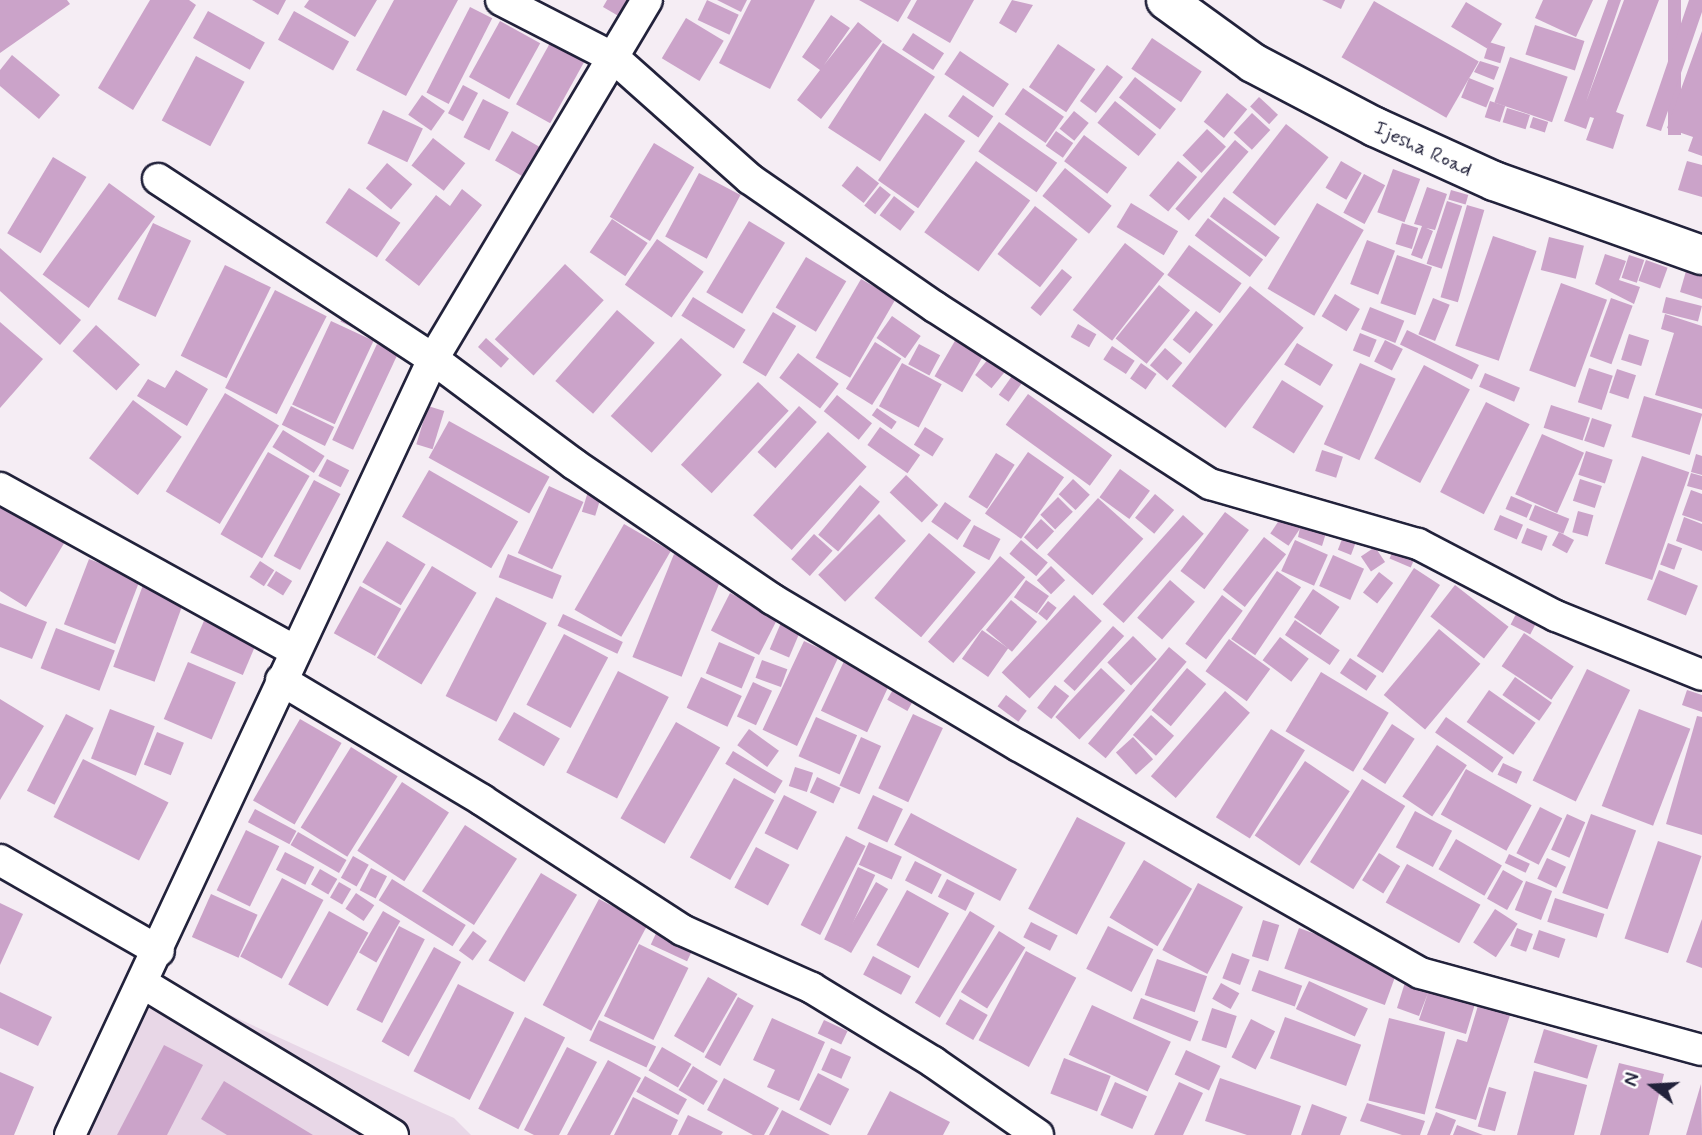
<!DOCTYPE html>
<html>
<head>
<meta charset="utf-8">
<style>
	body { margin:0 }
	#map { position:relative; width:1702px; height:1135px; overflow:hidden; background:#f5edf4; font-family:Mynerve,sans-serif }
	div>[style] { position:absolute }
	.built>* { inset:0; background:#e8d7e7 }
	.building>* { inset:0; background:#cba3c9; transform-origin:0 0 }
	.roads { filter:drop-shadow(2px 0 #22223b) drop-shadow(-2px 0 #22223b) drop-shadow(0 2px #22223b) drop-shadow(0 -2px #22223b) }
	.minor>* { height:30px; margin:-15px; padding:0 15px; transform-origin:15px; border-radius:15px; background:#fff }
	.secondary>* { height:38px; margin:-19px; padding:0 19px; transform-origin:19px; border-radius:19px; background:#fff }
	span { translate:-50% -50%; white-space:nowrap; text-align:center; line-height:1.15; -webkit-text-stroke:5px #fff; paint-order:stroke }
	.street-label { font-size:21px; color:#22223b }
	.north { position:absolute; left:1618px; top:1051px; width:70px; height:70px; -webkit-text-stroke:5px #fff; paint-order:stroke; rotate:287deg; font-size:19px; font-weight:700; line-height:28px; text-align:center; color:#22223b }
	.north::after { content:''; display:block; margin:auto; width:24px; height:32px; background:#22223b; clip-path:polygon(50% 0,100% 100%,50% 72%,0 100%) }
</style>
</head>
<body>
<div id="map">
	<div class="built">
		<div style="clip-path:polygon(137px 972px,454px 1118px,471px 1135px,54px 1135px)"></div>
	</div>
	<div class="building">
		<div style="clip-path:polygon(0 0,67px 0,70px 4px,0 53px)"></div>
		<div style="clip-path:polygon(150px 0,189px 0,196px 5px,133px 110px,98px 88px)"></div>
		<div style="clip-path:polygon(252px 0,286px 0,278px 15px)"></div>
		<div style="clip-path:polygon(309px 0,377px 0,355px 37px,304px 7px)"></div>
		<div style="clip-path:polygon(394px 0,458px 0,406px 96px,356px 70px)"></div>
		<div style="clip-path:polygon(607px 0,631px 0,622px 18px,603px 7px)"></div>
		<div style="left:707px;top:0;width:35px;height:22px;rotate:25deg"></div>
		<div style="clip-path:polygon(717px 0,747px 0,741px 12px)"></div>
		<div style="clip-path:polygon(751px 0,815px 0,770px 89px,719px 63px)"></div>
		<div style="clip-path:polygon(859px 0,911px 0,898px 22px)"></div>
		<div style="clip-path:polygon(917px 0,974px 0,950px 43px,907px 18px)"></div>
		<div style="clip-path:polygon(1012px 0,1033px 5px,1016px 33px,999px 23px)"></div>
		<div style="clip-path:polygon(1322px 0,1345px 0,1341px 9px)"></div>
		<div style="clip-path:polygon(1543px 0,1593px 0,1576px 37px,1535px 18px)"></div>
		<div style="clip-path:polygon(1608px 0,1621px 0,1586px 102px,1624px 0,1659px 0,1616px 112px,1624px 115px,1613px 149px,1586px 140px,1594px 118px,1590px 117px,1586px 129px,1564px 121px)"></div>
		<div style="left:1668px;top:0;width:13px;height:135px"></div>
		<div style="clip-path:polygon(1689px 0,1702px 0,1702px 12px,1661px 131px,1646px 126px)"></div>
		<div style="left:1374px;top:1px;width:121px;height:65px;rotate:30deg"></div>
		<div style="left:1466px;top:2px;width:42px;height:29px;rotate:31deg"></div>
		<div style="left:470px;top:7px;width:25px;height:96px;rotate:27deg"></div>
		<div style="left:208px;top:11px;width:65px;height:31px;rotate:29deg"></div>
		<div style="left:294px;top:11px;width:63px;height:33px;rotate:29deg"></div>
		<div style="clip-path:polygon(831px 15px,850px 28px,824px 65px,858px 22px,882px 41px,821px 119px,797px 100px,820px 70px,802px 57px)"></div>
		<div style="left:686px;top:18px;width:44px;height:47px;rotate:31deg"></div>
		<div style="left:500px;top:21px;width:46px;height:64px;rotate:29deg"></div>
		<div style="left:1535px;top:25px;width:52px;height:31px;rotate:18deg"></div>
		<div style="clip-path:polygon(1702px 31px,1702px 156px,1688px 151px,1693px 137px,1667px 128px)"></div>
		<div style="left:913px;top:33px;width:37px;height:20px;rotate:33deg"></div>
		<div style="left:1152px;top:38px;width:60px;height:37px;rotate:34deg"></div>
		<div style="left:1489px;top:42px;width:17px;height:17px;rotate:17deg"></div>
		<div style="left:550px;top:43px;width:39px;height:70px;rotate:29deg"></div>
		<div style="left:883px;top:43px;width:62px;height:101px;rotate:33deg"></div>
		<div style="left:1058px;top:44px;width:45px;height:52px;rotate:34deg"></div>
		<div style="left:960px;top:51px;width:59px;height:28px;rotate:34deg"></div>
		<div style="clip-path:polygon(12px 55px,60px 95px,39px 119px,0 86px,0 70px)"></div>
		<div style="left:196px;top:56px;width:55px;height:73px;rotate:28deg"></div>
		<div style="left:1510px;top:57px;width:61px;height:48px;rotate:19deg"></div>
		<div style="clip-path:polygon(1480px 61px,1499px 67px,1494px 80px,1474px 72px)"></div>
		<div style="left:1107px;top:65px;width:20px;height:45px;rotate:37deg"></div>
		<div style="left:1135px;top:77px;width:52px;height:26px;rotate:38deg"></div>
		<div style="left:1469px;top:78px;width:27px;height:21px;rotate:22deg"></div>
		<div style="left:463px;top:85px;width:17px;height:32px;rotate:28deg"></div>
		<div style="left:1023px;top:88px;width:50px;height:32px;rotate:35deg"></div>
		<div style="left:1227px;top:93px;width:26px;height:37px;rotate:39deg"></div>
		<div style="left:422px;top:95px;width:28px;height:24px;rotate:35deg"></div>
		<div style="left:963px;top:95px;width:37px;height:26px;rotate:35deg"></div>
		<div style="left:1259px;top:97px;width:26px;height:13px;rotate:43deg"></div>
		<div style="left:483px;top:99px;width:29px;height:43px;rotate:27deg"></div>
		<div style="left:1115px;top:101px;width:53px;height:28px;rotate:39deg"></div>
		<div style="left:1490px;top:101px;width:16px;height:17px;rotate:18deg"></div>
		<div style="left:1507px;top:108px;width:24px;height:15px;rotate:17deg"></div>
		<div style="left:383px;top:110px;width:44px;height:37px;rotate:25deg"></div>
		<div style="left:1074px;top:111px;width:19px;height:23px;rotate:39deg"></div>
		<div style="left:925px;top:113px;width:49px;height:82px;rotate:35deg"></div>
		<div style="left:1252px;top:113px;width:25px;height:27px;rotate:43deg"></div>
		<div style="left:1533px;top:117px;width:16px;height:11px;rotate:18deg"></div>
		<div style="left:999px;top:122px;width:71px;height:36px;rotate:35deg"></div>
		<div style="left:1286px;top:124px;width:54px;height:87px;rotate:38deg"></div>
		<div style="left:1207px;top:129px;width:26px;height:36px;rotate:43deg"></div>
		<div style="left:512px;top:131px;width:34px;height:34px;rotate:30deg"></div>
		<div style="left:1056px;top:131px;width:21px;height:18px;rotate:35deg"></div>
		<div style="left:1084px;top:135px;width:54px;height:33px;rotate:37deg"></div>
		<div style="left:433px;top:138px;width:41px;height:35px;rotate:38deg"></div>
		<div style="left:1235px;top:140px;width:18px;height:91px;rotate:41deg"></div>
		<div style="left:654px;top:143px;width:47px;height:86px;rotate:31deg"></div>
		<div style="left:53px;top:157px;width:39px;height:89px;rotate:31deg"></div>
		<div style="left:976px;top:161px;width:67px;height:88px;rotate:36deg"></div>
		<div style="left:1178px;top:161px;width:25px;height:45px;rotate:40deg"></div>
		<div style="left:1341px;top:161px;width:24px;height:31px;rotate:30deg"></div>
		<div style="clip-path:polygon(1687px 161px,1702px 165px,1702px 197px,1678px 190px)"></div>
		<div style="left:387px;top:163px;width:33px;height:33px;rotate:40deg"></div>
		<div style="left:857px;top:166px;width:28px;height:25px;rotate:38deg"></div>
		<div style="left:1065px;top:168px;width:60px;height:36px;rotate:39deg"></div>
		<div style="left:1393px;top:169px;width:29px;height:46px;rotate:20deg"></div>
		<div style="left:699px;top:173px;width:47px;height:72px;rotate:28deg"></div>
		<div style="left:1364px;top:174px;width:24px;height:44px;rotate:28deg"></div>
		<div style="left:109px;top:183px;width:57px;height:113px;rotate:36deg"></div>
		<div style="left:880px;top:186px;width:14px;height:25px;rotate:39deg"></div>
		<div style="clip-path:polygon(1427px 187px,1447px 194px,1445px 200px,1440px 198px,1445px 200px,1435px 230px,1426px 228px,1433px 231px,1422px 259px,1411px 255px,1422px 226px,1414px 224px)"></div>
		<div style="left:349px;top:188px;width:62px;height:42px;rotate:34deg"></div>
		<div style="clip-path:polygon(462px 189px,482px 205px,419px 286px,385px 260px,436px 195px,450px 206px)"></div>
		<div style="left:1451px;top:190px;width:18px;height:10px;rotate:16deg"></div>
		<div style="left:894px;top:196px;width:26px;height:24px;rotate:37deg"></div>
		<div style="left:1224px;top:197px;width:69px;height:24px;rotate:36deg"></div>
		<div style="left:1447px;top:201px;width:16px;height:66px;rotate:18deg"></div>
		<div style="left:1131px;top:203px;width:55px;height:28px;rotate:31deg"></div>
		<div style="left:1317px;top:203px;width:54px;height:99px;rotate:30deg"></div>
		<div style="left:1467px;top:205px;width:18px;height:96px;rotate:16deg"></div>
		<div style="left:1035px;top:206px;width:54px;height:61px;rotate:38deg"></div>
		<div style="left:1208px;top:218px;width:69px;height:22px;rotate:37deg"></div>
		<div style="left:612px;top:219px;width:43px;height:40px;rotate:34deg"></div>
		<div style="left:749px;top:221px;width:42px;height:83px;rotate:31deg"></div>
		<div style="left:153px;top:223px;width:42px;height:84px;rotate:25deg"></div>
		<div style="left:1402px;top:223px;width:17px;height:22px;rotate:17deg"></div>
		<div style="left:1493px;top:236px;width:46px;height:116px;rotate:19deg"></div>
		<div style="left:1549px;top:237px;width:36px;height:34px;rotate:14deg"></div>
		<div style="left:657px;top:239px;width:57px;height:56px;rotate:35deg"></div>
		<div style="left:1367px;top:240px;width:30px;height:47px;rotate:21deg"></div>
		<div style="left:1125px;top:243px;width:50px;height:85px;rotate:38deg"></div>
		<div style="left:1189px;top:245px;width:65px;height:37px;rotate:36deg"></div>
		<div style="clip-path:polygon(0 248px,81px 320px,60px 345px,0 291px)"></div>
		<div style="clip-path:polygon(1605px 254px,1626px 261px,1619px 280px,1640px 287px,1634px 304px,1595px 284px)"></div>
		<div style="left:1397px;top:255px;width:37px;height:51px;rotate:19deg"></div>
		<div style="left:1629px;top:255px;width:16px;height:24px;rotate:18deg"></div>
		<div style="left:806px;top:257px;width:47px;height:59px;rotate:31deg"></div>
		<div style="left:1646px;top:260px;width:23px;height:22px;rotate:20deg"></div>
		<div style="left:565px;top:264px;width:53px;height:103px;rotate:43deg"></div>
		<div style="left:225px;top:265px;width:51px;height:101px;rotate:26deg"></div>
		<div style="left:1062px;top:269px;width:13px;height:50px;rotate:39deg"></div>
		<div style="clip-path:polygon(1686px 271px,1702px 276px,1702px 299px,1680px 292px)"></div>
		<div style="left:861px;top:279px;width:40px;height:91px;rotate:30deg"></div>
		<div style="left:1561px;top:283px;width:49px;height:93px;rotate:20deg"></div>
		<div style="left:1159px;top:285px;width:40px;height:69px;rotate:39deg"></div>
		<div style="left:1250px;top:286px;width:68px;height:127px;rotate:38deg"></div>
		<div style="left:275px;top:290px;width:58px;height:110px;rotate:27deg"></div>
		<div style="left:1335px;top:294px;width:29px;height:26px;rotate:31deg"></div>
		<div style="left:693px;top:297px;width:62px;height:22px;rotate:32deg"></div>
		<div style="left:1666px;top:297px;width:37px;height:16px;rotate:14deg"></div>
		<div style="left:1433px;top:298px;width:18px;height:39px;rotate:22deg"></div>
		<div style="left:1611px;top:298px;width:23px;height:62px;rotate:20deg"></div>
		<div style="left:1370px;top:307px;width:37px;height:24px;rotate:22deg"></div>
		<div style="left:347px;top:308px;width:30px;height:15px;rotate:26deg"></div>
		<div style="left:617px;top:310px;width:50px;height:94px;rotate:41deg"></div>
		<div style="left:1196px;top:311px;width:22px;height:37px;rotate:39deg"></div>
		<div style="left:773px;top:312px;width:27px;height:59px;rotate:31deg"></div>
		<div style="clip-path:polygon(1665px 314px,1702px 326px,1702px 409px,1655px 395px,1674px 333px,1661px 329px)"></div>
		<div style="left:892px;top:316px;width:35px;height:27px;rotate:35deg"></div>
		<div style="left:331px;top:321px;width:47px;height:92px;rotate:25deg"></div>
		<div style="clip-path:polygon(0 322px,43px 359px,0 408px)"></div>
		<div style="left:1078px;top:324px;width:21px;height:15px;rotate:29deg"></div>
		<div style="left:96px;top:325px;width:59px;height:35px;rotate:42deg"></div>
		<div style="left:1407px;top:330px;width:80px;height:16px;rotate:26deg"></div>
		<div style="left:1360px;top:333px;width:18px;height:19px;rotate:22deg"></div>
		<div style="left:1629px;top:334px;width:21px;height:27px;rotate:17deg"></div>
		<div style="left:486px;top:338px;width:31px;height:12px;rotate:42deg"></div>
		<div style="left:681px;top:338px;width:55px;height:105px;rotate:42deg"></div>
		<div style="left:956px;top:339px;width:32px;height:43px;rotate:30deg"></div>
		<div style="left:1385px;top:340px;width:20px;height:24px;rotate:27deg"></div>
		<div style="left:875px;top:342px;width:31px;height:55px;rotate:32deg"></div>
		<div style="left:1297px;top:343px;width:42px;height:25px;rotate:31deg"></div>
		<div style="left:377px;top:344px;width:23px;height:106px;rotate:25deg"></div>
		<div style="left:919px;top:344px;width:24px;height:23px;rotate:28deg"></div>
		<div style="left:1112px;top:346px;width:27px;height:16px;rotate:33deg"></div>
		<div style="left:1165px;top:348px;width:23px;height:23px;rotate:41deg"></div>
		<div style="left:798px;top:353px;width:51px;height:31px;rotate:37deg"></div>
		<div style="left:989px;top:358px;width:21px;height:22px;rotate:39deg"></div>
		<div style="left:902px;top:363px;width:45px;height:49px;rotate:28deg"></div>
		<div style="left:1141px;top:363px;width:19px;height:19px;rotate:35deg"></div>
		<div style="left:1360px;top:363px;width:39px;height:89px;rotate:24deg"></div>
		<div style="left:1424px;top:365px;width:52px;height:106px;rotate:28deg"></div>
		<div style="left:1589px;top:368px;width:25px;height:36px;rotate:18deg"></div>
		<div style="left:1617px;top:369px;width:20px;height:25px;rotate:18deg"></div>
		<div style="clip-path:polygon(176px 370px,208px 389px,187px 426px,137px 396px,148px 379px,165px 388px)"></div>
		<div style="left:1485px;top:373px;width:38px;height:15px;rotate:23deg"></div>
		<div style="left:1012px;top:376px;width:12px;height:23px;rotate:35deg"></div>
		<div style="left:1282px;top:380px;width:49px;height:56px;rotate:32deg"></div>
		<div style="left:758px;top:382px;width:42px;height:113px;rotate:43deg"></div>
		<div style="left:225px;top:393px;width:63px;height:115px;rotate:31deg"></div>
		<div style="left:1028px;top:394px;width:104px;height:38px;rotate:36deg"></div>
		<div style="left:837px;top:395px;width:45px;height:21px;rotate:39deg"></div>
		<div style="left:1644px;top:396px;width:61px;height:43px;rotate:17deg"></div>
		<div style="left:133px;top:400px;width:61px;height:73px;rotate:37deg"></div>
		<div style="left:1486px;top:402px;width:49px;height:101px;rotate:27deg"></div>
		<div style="left:1551px;top:405px;width:41px;height:24px;rotate:18deg"></div>
		<div style="left:291px;top:406px;width:48px;height:21px;rotate:26deg"></div>
		<div style="left:428px;top:406px;width:17px;height:40px;rotate:17deg"></div>
		<div style="left:799px;top:406px;width:24px;height:62px;rotate:42deg"></div>
		<div style="left:877px;top:408px;width:24px;height:9px;rotate:35deg"></div>
		<div style="left:1592px;top:418px;width:21px;height:24px;rotate:19deg"></div>
		<div style="left:449px;top:421px;width:115px;height:42px;rotate:29deg"></div>
		<div style="left:880px;top:427px;width:49px;height:22px;rotate:35deg"></div>
		<div style="left:925px;top:427px;width:22px;height:21px;rotate:32deg"></div>
		<div style="left:283px;top:430px;width:49px;height:20px;rotate:32deg"></div>
		<div style="left:828px;top:432px;width:52px;height:112px;rotate:42deg"></div>
		<div style="left:1542px;top:434px;width:46px;height:66px;rotate:24deg"></div>
		<div style="left:1322px;top:450px;width:22px;height:22px;rotate:18deg"></div>
		<div style="left:1586px;top:451px;width:28px;height:25px;rotate:18deg"></div>
		<div style="left:268px;top:452px;width:48px;height:95px;rotate:30deg"></div>
		<div style="left:1028px;top:452px;width:44px;height:75px;rotate:35deg"></div>
		<div style="left:996px;top:453px;width:22px;height:52px;rotate:32deg"></div>
		<div style="clip-path:polygon(1696px 454px,1702px 456px,1702px 475px,1691px 472px)"></div>
		<div style="left:1642px;top:456px;width:50px;height:114px;rotate:19deg"></div>
		<div style="left:327px;top:459px;width:25px;height:19px;rotate:27deg"></div>
		<div style="left:1120px;top:469px;width:37px;height:35px;rotate:36deg"></div>
		<div style="left:429px;top:470px;width:103px;height:54px;rotate:30deg"></div>
		<div style="clip-path:polygon(1691px 473px,1702px 476px,1702px 490px,1687px 486px)"></div>
		<div style="left:906px;top:475px;width:44px;height:24px;rotate:43deg"></div>
		<div style="left:1073px;top:479px;width:23px;height:21px;rotate:43deg"></div>
		<div style="left:1580px;top:479px;width:23px;height:23px;rotate:18deg"></div>
		<div style="left:314px;top:480px;width:30px;height:86px;rotate:28deg"></div>
		<div style="left:590px;top:485px;width:14px;height:28px;rotate:17deg"></div>
		<div style="left:860px;top:485px;width:26px;height:65px;rotate:40deg"></div>
		<div style="left:549px;top:486px;width:38px;height:74px;rotate:25deg"></div>
		<div style="clip-path:polygon(1691px 490px,1702px 494px,1702px 522px,1682px 515px)"></div>
		<div style="left:1155px;top:494px;width:25px;height:31px;rotate:40deg"></div>
		<div style="left:1511px;top:496px;width:23px;height:14px;rotate:23deg"></div>
		<div style="left:1058px;top:497px;width:21px;height:25px;rotate:45deg"></div>
		<div style="left:1098px;top:498px;width:61px;height:76px;rotate:42deg"></div>
		<div style="clip-path:polygon(0 501px,66px 540px,26px 607px,0 591px)"></div>
		<div style="left:945px;top:502px;width:32px;height:24px;rotate:35deg"></div>
		<div style="left:1535px;top:505px;width:37px;height:16px;rotate:22deg"></div>
		<div style="left:1578px;top:511px;width:16px;height:22px;rotate:15deg"></div>
		<div style="left:1225px;top:512px;width:30px;height:74px;rotate:37deg"></div>
		<div style="left:879px;top:514px;width:38px;height:86px;rotate:45deg"></div>
		<div style="left:1183px;top:515px;width:28px;height:120px;rotate:42deg"></div>
		<div style="left:1500px;top:515px;width:25px;height:16px;rotate:23deg"></div>
		<div style="left:1282px;top:516px;width:22px;height:21px;rotate:34deg"></div>
		<div style="clip-path:polygon(1684px 517px,1702px 524px,1702px 551px,1676px 541px)"></div>
		<div style="left:1041px;top:519px;width:18px;height:25px;rotate:43deg"></div>
		<div style="left:624px;top:524px;width:54px;height:99px;rotate:30deg"></div>
		<div style="left:974px;top:525px;width:30px;height:24px;rotate:28deg"></div>
		<div style="clip-path:polygon(1300px 528px,1326px 533px,1322px 546px,1298px 537px)"></div>
		<div style="left:1527px;top:528px;width:22px;height:16px;rotate:21deg"></div>
		<div style="left:1559px;top:532px;width:17px;height:15px;rotate:28deg"></div>
		<div style="left:929px;top:533px;width:61px;height:85px;rotate:40deg"></div>
		<div style="left:814px;top:534px;width:25px;height:34px;rotate:42deg"></div>
		<div style="left:1344px;top:534px;width:14px;height:17px;rotate:21deg"></div>
		<div style="left:1264px;top:537px;width:28px;height:67px;rotate:38deg"></div>
		<div style="left:1021px;top:540px;width:35px;height:18px;rotate:40deg"></div>
		<div style="left:1295px;top:540px;width:36px;height:34px;rotate:24deg"></div>
		<div style="left:387px;top:541px;width:45px;height:48px;rotate:31deg"></div>
		<div style="left:1397px;top:541px;width:23px;height:19px;rotate:23deg"></div>
		<div style="left:1668px;top:543px;width:15px;height:23px;rotate:20deg"></div>
		<div style="left:1375px;top:547px;width:18px;height:17px;rotate:56deg"></div>
		<div style="left:508px;top:554px;width:58px;height:25px;rotate:22deg"></div>
		<div style="left:674px;top:554px;width:53px;height:111px;rotate:22deg"></div>
		<div style="left:1333px;top:555px;width:34px;height:34px;rotate:24deg"></div>
		<div style="left:1000px;top:556px;width:33px;height:112px;rotate:40deg"></div>
		<div style="left:89px;top:559px;width:55px;height:70px;rotate:21deg"></div>
		<div style="left:260px;top:561px;width:17px;height:19px;rotate:33deg"></div>
		<div style="left:432px;top:566px;width:52px;height:107px;rotate:31deg"></div>
		<div style="left:1051px;top:566px;width:20px;height:20px;rotate:45deg"></div>
		<div style="left:1414px;top:568px;width:31px;height:105px;rotate:33deg"></div>
		<div style="left:1659px;top:570px;width:42px;height:32px;rotate:22deg"></div>
		<div style="left:276px;top:571px;width:19px;height:17px;rotate:32deg"></div>
		<div style="left:1277px;top:571px;width:29px;height:82px;rotate:34deg"></div>
		<div style="left:1379px;top:572px;width:18px;height:26px;rotate:38deg"></div>
		<div style="left:1026px;top:580px;width:28px;height:21px;rotate:35deg"></div>
		<div style="left:1170px;top:580px;width:33px;height:50px;rotate:41deg"></div>
		<div style="left:143px;top:585px;width:44px;height:87px;rotate:20deg"></div>
		<div style="left:1455px;top:585px;width:68px;height:40px;rotate:38deg"></div>
		<div style="left:360px;top:586px;width:47px;height:54px;rotate:29deg"></div>
		<div style="left:1313px;top:589px;width:32px;height:34px;rotate:34deg"></div>
		<div style="left:730px;top:593px;width:54px;height:42px;rotate:27deg"></div>
		<div style="left:1074px;top:595px;width:38px;height:106px;rotate:43deg"></div>
		<div style="left:1222px;top:595px;width:26px;height:61px;rotate:37deg"></div>
		<div style="left:496px;top:597px;width:57px;height:111px;rotate:27deg"></div>
		<div style="left:1011px;top:600px;width:34px;height:39px;rotate:40deg"></div>
		<div style="left:1048px;top:601px;width:11px;height:16px;rotate:38deg"></div>
		<div style="clip-path:polygon(0 603px,47px 622px,32px 659px,0 647px)"></div>
		<div style="left:1517px;top:612px;width:22px;height:14px;rotate:27deg"></div>
		<div style="left:563px;top:614px;width:66px;height:13px;rotate:25deg"></div>
		<div style="left:206px;top:616px;width:57px;height:40px;rotate:23deg"></div>
		<div style="left:783px;top:618px;width:21px;height:34px;rotate:23deg"></div>
		<div style="left:1295px;top:620px;width:54px;height:18px;rotate:34deg"></div>
		<div style="left:1113px;top:626px;width:15px;height:74px;rotate:42deg"></div>
		<div style="left:56px;top:628px;width:63px;height:43px;rotate:21deg"></div>
		<div style="left:1439px;top:629px;width:54px;height:86px;rotate:40deg"></div>
		<div style="left:982px;top:630px;width:32px;height:35px;rotate:35deg"></div>
		<div style="left:1524px;top:633px;width:60px;height:40px;rotate:34deg"></div>
		<div style="left:564px;top:634px;width:50px;height:80px;rotate:28deg"></div>
		<div style="left:1133px;top:636px;width:33px;height:37px;rotate:44deg"></div>
		<div style="left:1280px;top:637px;width:36px;height:29px;rotate:37deg"></div>
		<div style="left:1229px;top:639px;width:51px;height:40px;rotate:36deg"></div>
		<div style="left:804px;top:641px;width:38px;height:98px;rotate:25deg"></div>
		<div style="left:719px;top:642px;width:39px;height:34px;rotate:23deg"></div>
		<div style="left:1169px;top:647px;width:23px;height:126px;rotate:40deg"></div>
		<div style="left:1350px;top:658px;width:32px;height:18px;rotate:34deg"></div>
		<div style="left:845px;top:659px;width:51px;height:57px;rotate:25deg"></div>
		<div style="left:762px;top:660px;width:27px;height:19px;rotate:20deg"></div>
		<div style="left:188px;top:662px;width:52px;height:62px;rotate:23deg"></div>
		<div style="left:1101px;top:668px;width:33px;height:67px;rotate:43deg"></div>
		<div style="left:1187px;top:668px;width:25px;height:55px;rotate:40deg"></div>
		<div style="left:1587px;top:669px;width:48px;height:124px;rotate:26deg"></div>
		<div style="left:618px;top:671px;width:57px;height:114px;rotate:27deg"></div>
		<div style="left:1321px;top:672px;width:79px;height:69px;rotate:31deg"></div>
		<div style="left:701px;top:677px;width:45px;height:34px;rotate:25deg"></div>
		<div style="left:1515px;top:677px;width:45px;height:22px;rotate:35deg"></div>
		<div style="left:753px;top:682px;width:21px;height:38px;rotate:25deg"></div>
		<div style="left:896px;top:684px;width:23px;height:18px;rotate:29deg"></div>
		<div style="left:1055px;top:685px;width:18px;height:29px;rotate:38deg"></div>
		<div style="left:1489px;top:690px;width:57px;height:39px;rotate:35deg"></div>
		<div style="clip-path:polygon(1687px 690px,1702px 695px,1702px 712px,1682px 705px)"></div>
		<div style="left:1225px;top:691px;width:33px;height:113px;rotate:41deg"></div>
		<div style="left:1006px;top:695px;width:26px;height:14px;rotate:37deg"></div>
		<div style="clip-path:polygon(0 699px,44px 726px,0 800px)"></div>
		<div style="left:110px;top:709px;width:48px;height:53px;rotate:21deg"></div>
		<div style="left:1639px;top:709px;width:55px;height:104px;rotate:21deg"></div>
		<div style="left:514px;top:712px;width:53px;height:32px;rotate:30deg"></div>
		<div style="left:66px;top:714px;width:31px;height:86px;rotate:27deg"></div>
		<div style="left:913px;top:714px;width:33px;height:82px;rotate:25deg"></div>
		<div style="left:1151px;top:715px;width:31px;height:27px;rotate:42deg"></div>
		<div style="clip-path:polygon(1697px 716px,1702px 717px,1702px 835px,1666px 824px)"></div>
		<div style="left:816px;top:717px;width:45px;height:43px;rotate:24deg"></div>
		<div style="left:1446px;top:717px;width:70px;height:19px;rotate:35deg"></div>
		<div style="left:300px;top:719px;width:48px;height:94px;rotate:30deg"></div>
		<div style="left:676px;top:722px;width:51px;height:111px;rotate:30deg"></div>
		<div style="left:1392px;top:724px;width:27px;height:54px;rotate:33deg"></div>
		<div style="left:749px;top:729px;width:37px;height:20px;rotate:36deg"></div>
		<div style="left:1271px;top:729px;width:40px;height:104px;rotate:32deg"></div>
		<div style="left:157px;top:732px;width:29px;height:35px;rotate:22deg"></div>
		<div style="left:861px;top:737px;width:22px;height:53px;rotate:24deg"></div>
		<div style="left:1133px;top:737px;width:30px;height:23px;rotate:48deg"></div>
		<div style="left:1437px;top:745px;width:36px;height:62px;rotate:34deg"></div>
		<div style="left:351px;top:747px;width:55px;height:95px;rotate:32deg"></div>
		<div style="left:733px;top:751px;width:58px;height:15px;rotate:31deg"></div>
		<div style="left:83px;top:759px;width:96px;height:65px;rotate:27deg"></div>
		<div style="left:1305px;top:761px;width:54px;height:90px;rotate:34deg"></div>
		<div style="left:1503px;top:763px;width:21px;height:13px;rotate:25deg"></div>
		<div style="left:795px;top:767px;width:19px;height:20px;rotate:18deg"></div>
		<div style="left:1466px;top:769px;width:75px;height:52px;rotate:29deg"></div>
		<div style="left:817px;top:777px;width:26px;height:17px;rotate:25deg"></div>
		<div style="left:734px;top:778px;width:46px;height:91px;rotate:29deg"></div>
		<div style="left:1362px;top:779px;width:51px;height:98px;rotate:32deg"></div>
		<div style="left:402px;top:782px;width:56px;height:82px;rotate:33deg"></div>
		<div style="left:784px;top:795px;width:37px;height:43px;rotate:27deg"></div>
		<div style="left:873px;top:795px;width:33px;height:37px;rotate:25deg"></div>
		<div style="left:1540px;top:807px;width:25px;height:52px;rotate:27deg"></div>
		<div style="left:255px;top:809px;width:47px;height:15px;rotate:28deg"></div>
		<div style="left:1415px;top:811px;width:42px;height:41px;rotate:28deg"></div>
		<div style="left:911px;top:813px;width:120px;height:36px;rotate:28deg"></div>
		<div style="left:1567px;top:814px;width:20px;height:39px;rotate:24deg"></div>
		<div style="left:1591px;top:814px;width:48px;height:84px;rotate:20deg"></div>
		<div style="left:1077px;top:817px;width:55px;height:104px;rotate:28deg"></div>
		<div style="left:465px;top:825px;width:62px;height:79px;rotate:33deg"></div>
		<div style="left:246px;top:830px;width:37px;height:67px;rotate:26deg"></div>
		<div style="left:298px;top:832px;width:56px;height:15px;rotate:30deg"></div>
		<div style="left:846px;top:836px;width:22px;height:100px;rotate:27deg"></div>
		<div style="left:1456px;top:839px;width:53px;height:35px;rotate:30deg"></div>
		<div style="left:1658px;top:841px;width:46px;height:103px;rotate:19deg"></div>
		<div style="left:869px;top:842px;width:36px;height:25px;rotate:24deg"></div>
		<div style="left:756px;top:847px;width:38px;height:46px;rotate:28deg"></div>
		<div style="left:285px;top:852px;width:33px;height:20px;rotate:27deg"></div>
		<div style="left:1379px;top:853px;width:25px;height:32px;rotate:32deg"></div>
		<div style="left:1509px;top:854px;width:23px;height:10px;rotate:25deg"></div>
		<div style="left:353px;top:856px;width:18px;height:25px;rotate:29deg"></div>
		<div style="left:1547px;top:858px;width:21px;height:23px;rotate:25deg"></div>
		<div style="left:1144px;top:860px;width:56px;height:67px;rotate:31deg"></div>
		<div style="left:915px;top:861px;width:30px;height:22px;rotate:27deg"></div>
		<div style="left:1407px;top:864px;width:84px;height:44px;rotate:29deg"></div>
		<div style="left:858px;top:867px;width:19px;height:80px;rotate:25deg"></div>
		<div style="left:371px;top:868px;width:18px;height:25px;rotate:27deg"></div>
		<div style="left:320px;top:869px;width:20px;height:18px;rotate:30deg"></div>
		<div style="left:1503px;top:870px;width:23px;height:33px;rotate:29deg"></div>
		<div style="left:541px;top:873px;width:42px;height:102px;rotate:31deg"></div>
		<div style="left:282px;top:878px;width:47px;height:89px;rotate:28deg"></div>
		<div style="left:392px;top:879px;width:87px;height:25px;rotate:32deg"></div>
		<div style="left:947px;top:879px;width:31px;height:20px;rotate:27deg"></div>
		<div style="left:1526px;top:881px;width:28px;height:31px;rotate:21deg"></div>
		<div style="left:339px;top:882px;width:14px;height:18px;rotate:30deg"></div>
		<div style="left:876px;top:882px;width:14px;height:74px;rotate:30deg"></div>
		<div style="left:1198px;top:883px;width:51px;height:76px;rotate:28deg"></div>
		<div style="left:907px;top:890px;width:48px;height:63px;rotate:29deg"></div>
		<div style="left:356px;top:893px;width:22px;height:19px;rotate:34deg"></div>
		<div style="left:211px;top:894px;width:51px;height:47px;rotate:24deg"></div>
		<div style="left:1555px;top:898px;width:52px;height:25px;rotate:18deg"></div>
		<div style="left:599px;top:899px;width:55px;height:120px;rotate:28deg"></div>
		<div style="clip-path:polygon(0 903px,23px 914px,0 965px)"></div>
		<div style="left:1495px;top:909px;width:27px;height:40px;rotate:33deg"></div>
		<div style="left:329px;top:911px;width:45px;height:84px;rotate:29deg"></div>
		<div style="left:383px;top:911px;width:20px;height:48px;rotate:30deg"></div>
		<div style="left:970px;top:911px;width:29px;height:107px;rotate:31deg"></div>
		<div style="clip-path:polygon(1702px 919px,1702px 968px,1686px 962px)"></div>
		<div style="left:1263px;top:920px;width:17px;height:38px;rotate:17deg"></div>
		<div style="left:1031px;top:922px;width:30px;height:17px;rotate:27deg"></div>
		<div style="left:399px;top:926px;width:29px;height:94px;rotate:27deg"></div>
		<div style="left:1108px;top:926px;width:51px;height:48px;rotate:27deg"></div>
		<div style="left:1299px;top:928px;width:107px;height:43px;rotate:20deg"></div>
		<div style="left:1517px;top:928px;width:17px;height:19px;rotate:21deg"></div>
		<div style="left:658px;top:929px;width:40px;height:17px;rotate:25deg"></div>
		<div style="left:1539px;top:930px;width:28px;height:20px;rotate:19deg"></div>
		<div style="left:473px;top:931px;width:17px;height:24px;rotate:36deg"></div>
		<div style="left:999px;top:931px;width:31px;height:72px;rotate:32deg"></div>
		<div style="left:639px;top:944px;width:55px;height:80px;rotate:26deg"></div>
		<div style="left:434px;top:947px;width:31px;height:108px;rotate:29deg"></div>
		<div style="left:1026px;top:951px;width:57px;height:101px;rotate:28deg"></div>
		<div style="left:1232px;top:953px;width:19px;height:27px;rotate:21deg"></div>
		<div style="left:873px;top:956px;width:43px;height:21px;rotate:28deg"></div>
		<div style="left:1157px;top:959px;width:53px;height:38px;rotate:19deg"></div>
		<div style="left:1259px;top:970px;width:46px;height:22px;rotate:20deg"></div>
		<div style="clip-path:polygon(1407px 976px,1478px 994px,1466px 1034px,1419px 1020px,1428px 993px,1419px 1016px,1397px 1008px)"></div>
		<div style="left:708px;top:977px;width:34px;height:68px;rotate:30deg"></div>
		<div style="left:1309px;top:981px;width:65px;height:31px;rotate:25deg"></div>
		<div style="left:1221px;top:983px;width:21px;height:18px;rotate:29deg"></div>
		<div style="left:458px;top:984px;width:63px;height:98px;rotate:27deg"></div>
		<div style="clip-path:polygon(0 992px,52px 1017px,38px 1046px,0 1028px)"></div>
		<div style="left:738px;top:997px;width:18px;height:69px;rotate:29deg"></div>
		<div style="left:1141px;top:998px;width:62px;height:22px;rotate:22deg"></div>
		<div style="left:960px;top:999px;width:32px;height:29px;rotate:30deg"></div>
		<div style="clip-path:polygon(1480px 999px,1512px 1009px,1476px 1120px,1435px 1108px,1457px 1039px,1467px 1042px)"></div>
		<div style="left:1092px;top:1005px;width:87px;height:55px;rotate:25deg"></div>
		<div style="left:1212px;top:1008px;width:26px;height:34px;rotate:18deg"></div>
		<div style="left:525px;top:1017px;width:45px;height:103px;rotate:27deg"></div>
		<div style="left:1285px;top:1017px;width:81px;height:44px;rotate:20deg"></div>
		<div style="clip-path:polygon(772px 1018px,825px 1042px,799px 1101px,767px 1087px,775px 1070px,753px 1060px)"></div>
		<div style="left:1389px;top:1018px;width:58px;height:85px;rotate:14deg"></div>
		<div style="left:1251px;top:1019px;width:27px;height:43px;rotate:27deg"></div>
		<div style="left:599px;top:1020px;width:63px;height:23px;rotate:25deg"></div>
		<div style="left:824px;top:1020px;width:26px;height:15px;rotate:25deg"></div>
		<div style="left:1544px;top:1029px;width:56px;height:35px;rotate:17deg"></div>
		<div style="clip-path:polygon(164px 1045px,203px 1065px,167px 1135px,117px 1135px)"></div>
		<div style="clip-path:polygon(567px 1047px,597px 1062px,559px 1135px,534px 1135px,524px 1130px)"></div>
		<div style="left:662px;top:1047px;width:34px;height:27px;rotate:30deg"></div>
		<div style="left:831px;top:1048px;width:22px;height:24px;rotate:24deg"></div>
		<div style="left:1186px;top:1050px;width:38px;height:27px;rotate:25deg"></div>
		<div style="left:1064px;top:1058px;width:50px;height:38px;rotate:21deg"></div>
		<div style="clip-path:polygon(608px 1060px,641px 1078px,610px 1135px,567px 1135px)"></div>
		<div style="clip-path:polygon(1619px 1063px,1664px 1074px,1649px 1135px,1600px 1135px)"></div>
		<div style="left:693px;top:1066px;width:29px;height:28px;rotate:31deg"></div>
		<div style="clip-path:polygon(1534px 1071px,1587px 1085px,1574px 1135px,1517px 1135px)"></div>
		<div style="clip-path:polygon(0 1072px,34px 1087px,14px 1135px,0 1135px)"></div>
		<div style="left:818px;top:1073px;width:35px;height:41px;rotate:27deg"></div>
		<div style="left:645px;top:1076px;width:48px;height:18px;rotate:29deg"></div>
		<div style="clip-path:polygon(724px 1078px,779px 1108px,764px 1135px,753px 1135px,707px 1110px)"></div>
		<div style="clip-path:polygon(1220px 1078px,1301px 1106px,1291px 1135px,1247px 1135px,1205px 1121px)"></div>
		<div style="clip-path:polygon(224px 1081px,313px 1135px,227px 1135px,201px 1119px)"></div>
		<div style="left:1115px;top:1082px;width:35px;height:36px;rotate:24deg"></div>
		<div style="clip-path:polygon(1179px 1082px,1203px 1093px,1183px 1135px,1154px 1135px)"></div>
		<div style="clip-path:polygon(1701px 1084px,1702px 1135px,1686px 1135px)"></div>
		<div style="left:1489px;top:1087px;width:18px;height:41px;rotate:16deg"></div>
		<div style="clip-path:polygon(890px 1091px,950px 1122px,943px 1135px,867px 1135px)"></div>
		<div style="clip-path:polygon(633px 1097px,678px 1120px,671px 1135px,614px 1135px)"></div>
		<div style="clip-path:polygon(1367px 1103px,1425px 1121px,1420px 1135px,1402px 1135px,1360px 1121px)"></div>
		<div style="clip-path:polygon(1312px 1104px,1347px 1117px,1340px 1135px,1301px 1135px)"></div>
		<div style="clip-path:polygon(782px 1110px,830px 1135px,769px 1135px)"></div>
		<div style="clip-path:polygon(1436px 1112px,1456px 1120px,1450px 1135px,1427px 1135px)"></div>
		<div style="clip-path:polygon(688px 1115px,723px 1132px,721px 1135px,678px 1135px)"></div>
		<div style="clip-path:polygon(1457px 1125px,1483px 1135px,1453px 1135px)"></div>
	</div>
	<div class="roads">
		<div class="minor">
			<div style="left:501px;top:0;width:127px;rotate:27.2deg"></div>
			<div style="left:614px;top:58px;width:182px;rotate:41.7deg"></div>
			<div style="left:750px;top:179px;width:225px;rotate:34.7deg"></div>
			<div style="left:935px;top:307px;width:327px;rotate:32.8deg"></div>
			<div style="left:1210px;top:484px;width:216px;rotate:16.1deg"></div>
			<div style="left:1418px;top:544px;width:156px;rotate:27.6deg"></div>
			<div style="left:1556px;top:616px;width:157px;rotate:22deg"></div>
			<div style="left:158px;top:179px;width:329px;rotate:33.2deg"></div>
			<div style="left:433px;top:359px;width:176px;rotate:36.7deg"></div>
			<div style="left:574px;top:464px;width:240px;rotate:34.3deg"></div>
			<div style="left:772px;top:599px;width:287px;rotate:30.8deg"></div>
			<div style="left:1019px;top:746px;width:461px;rotate:29.5deg"></div>
			<div style="left:1420px;top:973px;width:292px;rotate:15.3deg"></div>
			<div style="left:0;top:488px;width:336px;rotate:28.9deg"></div>
			<div style="left:281px;top:680px;width:234px;rotate:30.8deg"></div>
			<div style="left:482px;top:800px;width:239px;rotate:33deg"></div>
			<div style="left:682px;top:930px;width:142px;rotate:24deg"></div>
			<div style="left:812px;top:988px;width:142px;rotate:31.4deg"></div>
			<div style="left:933px;top:1062px;width:128px;rotate:34.8deg"></div>
			<div style="left:0;top:860px;width:183px;rotate:29.8deg"></div>
			<div style="left:144px;top:984px;width:291px;rotate:31.2deg"></div>
			<div style="left:70px;top:1135px;width:857px;rotate:-64.93deg"></div>
			<div style="left:433px;top:359px;width:418px;rotate:-59.2deg"></div>
		</div>
		<div class="secondary">
			<div style="left:1166px;top:0;width:107px;rotate:35.9deg"></div>
			<div style="left:1253px;top:63px;width:138px;rotate:27.7deg"></div>
			<div style="left:1375px;top:127px;width:131px;rotate:24.4deg"></div>
			<div style="left:1494px;top:181px;width:221px;rotate:19.6deg"></div>
		</div>
	</div>
	<div class="street-label">
		<span style="left:1423px;top:149px;rotate:25deg">Ijesha Road</span>
	</div>
	<div class="north">N</div>
</div>
</body>
</html>
